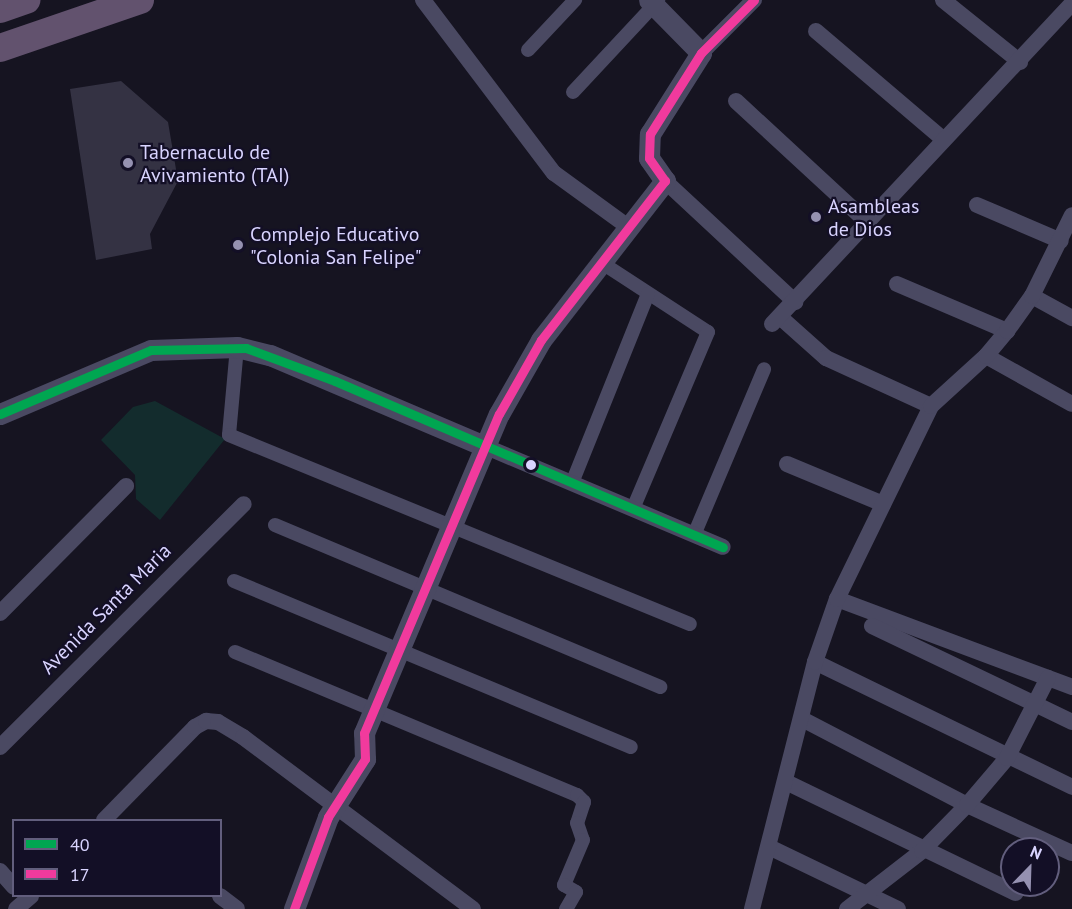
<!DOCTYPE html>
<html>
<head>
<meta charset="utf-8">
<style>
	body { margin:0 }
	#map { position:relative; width:1072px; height:909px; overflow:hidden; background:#161421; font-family:"PT Sans",sans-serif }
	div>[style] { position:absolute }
	.green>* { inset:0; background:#132c2d }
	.building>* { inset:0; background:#343243 }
	.pedestrian>* { height:14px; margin:-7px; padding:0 7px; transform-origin:7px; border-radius:7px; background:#4a4962 }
	.minor>* { height:16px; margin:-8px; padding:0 8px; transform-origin:8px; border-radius:8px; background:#4a4962 }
	.tertiary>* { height:21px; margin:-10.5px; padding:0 10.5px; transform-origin:10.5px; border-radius:10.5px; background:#4a4962 }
	.trunk>* { height:28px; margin:-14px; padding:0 14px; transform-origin:14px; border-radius:14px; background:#62526e }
	.bus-1>* { height:9px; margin:-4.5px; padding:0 4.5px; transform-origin:4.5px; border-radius:4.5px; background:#00a651 }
	.bus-2>* { height:9px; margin:-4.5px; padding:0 4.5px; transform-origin:4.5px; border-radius:4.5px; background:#f13a9d }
	.dots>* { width:16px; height:16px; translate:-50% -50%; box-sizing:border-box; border:3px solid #130f26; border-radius:50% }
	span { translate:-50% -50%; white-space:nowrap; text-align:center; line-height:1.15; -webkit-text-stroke:4.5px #130f26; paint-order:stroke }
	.poi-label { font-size:20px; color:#d9d4ff }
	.left { translate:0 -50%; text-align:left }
	.street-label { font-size:20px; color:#d9d4ff }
	.legend { position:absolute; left:12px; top:819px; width:210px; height:78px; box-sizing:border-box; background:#130f26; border:2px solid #625e7d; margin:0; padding:8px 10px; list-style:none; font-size:18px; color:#d9d4ff }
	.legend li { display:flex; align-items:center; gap:12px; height:30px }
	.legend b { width:30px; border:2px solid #625e7d }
	.north { position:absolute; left:1000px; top:837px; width:60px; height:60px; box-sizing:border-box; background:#130f26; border:2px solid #625e7d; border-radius:50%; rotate:23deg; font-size:16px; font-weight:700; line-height:24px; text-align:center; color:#d9d4ff }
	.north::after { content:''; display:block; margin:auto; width:21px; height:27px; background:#9591b1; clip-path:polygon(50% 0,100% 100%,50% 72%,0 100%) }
</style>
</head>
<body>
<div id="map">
	<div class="green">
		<div style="clip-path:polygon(155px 401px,225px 439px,160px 520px,136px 499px,135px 475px,101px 440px,133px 407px)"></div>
	</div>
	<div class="building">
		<div style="clip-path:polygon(121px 81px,168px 122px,178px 181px,150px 234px,152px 249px,96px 260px,70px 89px)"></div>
	</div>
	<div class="pedestrian">
		<div style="left:528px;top:50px;width:69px;rotate:-46.8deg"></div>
		<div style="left:573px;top:92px;width:125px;rotate:-47deg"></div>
		<div style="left:599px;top:261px;width:130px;rotate:33.1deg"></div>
		<div style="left:708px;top:332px;width:192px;rotate:113deg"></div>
		<div style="left:237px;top:347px;width:88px;rotate:95.2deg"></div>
		<div style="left:229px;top:435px;width:498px;rotate:22.3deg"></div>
		<div style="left:572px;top:483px;width:204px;rotate:-68.1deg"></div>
		<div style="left:275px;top:525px;width:418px;rotate:22.8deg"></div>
		<div style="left:694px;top:535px;width:180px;rotate:-67.1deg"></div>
		<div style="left:234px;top:581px;width:430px;rotate:22.7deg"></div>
		<div style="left:235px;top:652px;width:371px;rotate:22.7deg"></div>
		<div style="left:577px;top:795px;width:10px;rotate:45deg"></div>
		<div style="left:584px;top:802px;width:22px;rotate:108deg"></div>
		<div style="left:577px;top:823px;width:18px;rotate:71deg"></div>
		<div style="left:583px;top:840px;width:49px;rotate:112.9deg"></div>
		<div style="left:564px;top:885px;width:14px;rotate:30deg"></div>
		<div style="left:576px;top:892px;width:20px;rotate:120deg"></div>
	</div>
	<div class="minor">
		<div style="left:423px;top:0;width:217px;rotate:52.9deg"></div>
		<div style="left:554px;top:173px;width:90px;rotate:36deg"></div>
		<div style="left:943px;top:0;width:99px;rotate:38.8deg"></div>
		<div style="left:816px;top:31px;width:167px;rotate:40.4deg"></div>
		<div style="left:701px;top:53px;width:75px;rotate:-45deg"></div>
		<div style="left:736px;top:101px;width:177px;rotate:42.7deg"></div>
		<div style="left:665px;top:181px;width:178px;rotate:42.9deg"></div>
		<div style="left:977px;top:205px;width:91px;rotate:23.2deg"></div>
		<div style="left:897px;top:284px;width:120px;rotate:23.1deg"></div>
		<div style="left:1032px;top:296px;width:46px;rotate:28.8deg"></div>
		<div style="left:780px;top:317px;width:62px;rotate:41.7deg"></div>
		<div style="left:826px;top:358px;width:115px;rotate:24.6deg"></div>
		<div style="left:772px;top:324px;width:439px;rotate:-46.9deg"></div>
		<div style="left:986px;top:356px;width:98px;rotate:29.2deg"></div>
		<div style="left:484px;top:446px;width:259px;rotate:22.9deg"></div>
		<div style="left:787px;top:464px;width:104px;rotate:22.6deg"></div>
		<div style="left:837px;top:599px;width:251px;rotate:20.5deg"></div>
		<div style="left:0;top:613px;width:179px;rotate:-45.2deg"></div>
		<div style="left:872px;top:626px;width:222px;rotate:25.6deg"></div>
		<div style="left:815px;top:662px;width:286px;rotate:25.9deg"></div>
		<div style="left:802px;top:719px;width:186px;rotate:27.5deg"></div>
		<div style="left:967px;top:805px;width:115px;rotate:24.6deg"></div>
		<div style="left:0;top:747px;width:344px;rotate:-44.9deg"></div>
		<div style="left:786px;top:782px;width:255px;rotate:25.8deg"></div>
		<div style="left:104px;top:820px;width:130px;rotate:-45.6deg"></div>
		<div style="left:195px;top:727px;width:13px;rotate:-29deg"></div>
		<div style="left:206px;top:721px;width:12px;rotate:5deg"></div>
		<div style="left:218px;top:722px;width:29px;rotate:31deg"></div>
		<div style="left:243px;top:737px;width:287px;rotate:36.8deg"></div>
		<div style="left:769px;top:847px;width:143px;rotate:25.7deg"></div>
		<div style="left:0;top:871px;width:21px;rotate:49deg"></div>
		<div style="left:220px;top:896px;width:21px;rotate:37deg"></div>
		<div style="left:16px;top:909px;width:20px;rotate:-41deg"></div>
		<div style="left:752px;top:909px;width:255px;rotate:-75.7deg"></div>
		<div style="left:815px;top:662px;width:67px;rotate:-70.8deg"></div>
		<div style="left:837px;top:599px;width:215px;rotate:-64deg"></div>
		<div style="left:931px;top:406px;width:74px;rotate:-42.3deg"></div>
		<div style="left:986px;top:356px;width:33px;rotate:-50deg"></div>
		<div style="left:1007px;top:331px;width:43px;rotate:-54.5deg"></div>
		<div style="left:1032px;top:296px;width:90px;rotate:-63.7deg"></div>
		<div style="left:847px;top:909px;width:95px;rotate:-37.7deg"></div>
		<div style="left:922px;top:851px;width:64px;rotate:-45.6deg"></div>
		<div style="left:967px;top:805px;width:62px;rotate:-49.6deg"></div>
		<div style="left:1007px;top:758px;width:90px;rotate:-62.9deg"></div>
	</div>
	<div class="tertiary">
		<div style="left:0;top:414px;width:164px;rotate:-23deg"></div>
		<div style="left:151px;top:350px;width:86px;rotate:-2deg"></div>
		<div style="left:237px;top:347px;width:34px;rotate:14deg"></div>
		<div style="left:270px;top:355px;width:233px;rotate:23deg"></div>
		<div style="left:294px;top:909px;width:98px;rotate:-69.7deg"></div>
		<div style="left:328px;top:817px;width:69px;rotate:-57.5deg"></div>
		<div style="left:365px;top:759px;width:26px;rotate:-92deg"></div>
		<div style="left:364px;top:733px;width:346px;rotate:-67.1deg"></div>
		<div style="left:499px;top:414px;width:85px;rotate:-60.4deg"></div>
		<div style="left:541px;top:340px;width:202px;rotate:-52.1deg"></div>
		<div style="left:665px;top:181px;width:28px;rotate:-125deg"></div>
		<div style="left:649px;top:158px;width:24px;rotate:-88deg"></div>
		<div style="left:650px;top:134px;width:96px;rotate:-57.8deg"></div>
		<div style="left:701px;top:53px;width:74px;rotate:-134.5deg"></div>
	</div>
	<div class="trunk">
		<div style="left:0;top:9px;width:28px;rotate:-19deg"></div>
		<div style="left:0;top:48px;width:148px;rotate:-18.9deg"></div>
	</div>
	<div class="bus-1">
		<div style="left:0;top:414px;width:164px;rotate:-23deg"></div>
		<div style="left:151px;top:350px;width:95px;rotate:-1.2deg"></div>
		<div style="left:246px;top:348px;width:95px;rotate:20.3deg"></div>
		<div style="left:335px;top:381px;width:422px;rotate:23.2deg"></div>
	</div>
	<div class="bus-2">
		<div style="left:294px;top:909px;width:98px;rotate:-69.7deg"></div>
		<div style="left:328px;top:817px;width:69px;rotate:-57.5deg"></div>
		<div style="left:365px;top:759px;width:26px;rotate:-92deg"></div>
		<div style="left:364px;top:733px;width:346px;rotate:-67.1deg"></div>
		<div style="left:499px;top:414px;width:85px;rotate:-60.4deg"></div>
		<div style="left:541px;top:340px;width:202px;rotate:-52.1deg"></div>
		<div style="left:665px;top:181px;width:28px;rotate:-125deg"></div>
		<div style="left:649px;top:158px;width:24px;rotate:-88deg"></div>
		<div style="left:650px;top:134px;width:96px;rotate:-57.8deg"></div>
		<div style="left:701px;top:53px;width:75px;rotate:-45deg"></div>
	</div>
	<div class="dots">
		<div style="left:128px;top:163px;background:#9591b1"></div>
		<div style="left:816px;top:217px;background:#9591b1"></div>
		<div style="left:238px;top:245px;background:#9591b1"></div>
		<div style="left:531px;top:465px;background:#d9d4ff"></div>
	</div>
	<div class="poi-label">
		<span class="left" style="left:140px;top:164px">Tabernaculo de<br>Avivamiento (TAI)</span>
		<span class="left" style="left:828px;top:218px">Asambleas<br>de Dios</span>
		<span class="left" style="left:250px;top:246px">Complejo Educativo<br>"Colonia San Felipe"</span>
	</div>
	<div class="street-label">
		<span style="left:106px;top:609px;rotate:-45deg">Avenida Santa Maria</span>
	</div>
	<ul class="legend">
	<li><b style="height:8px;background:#00a651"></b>40</li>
	<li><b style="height:8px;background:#f13a9d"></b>17</li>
	</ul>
	<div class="north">N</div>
</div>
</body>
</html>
